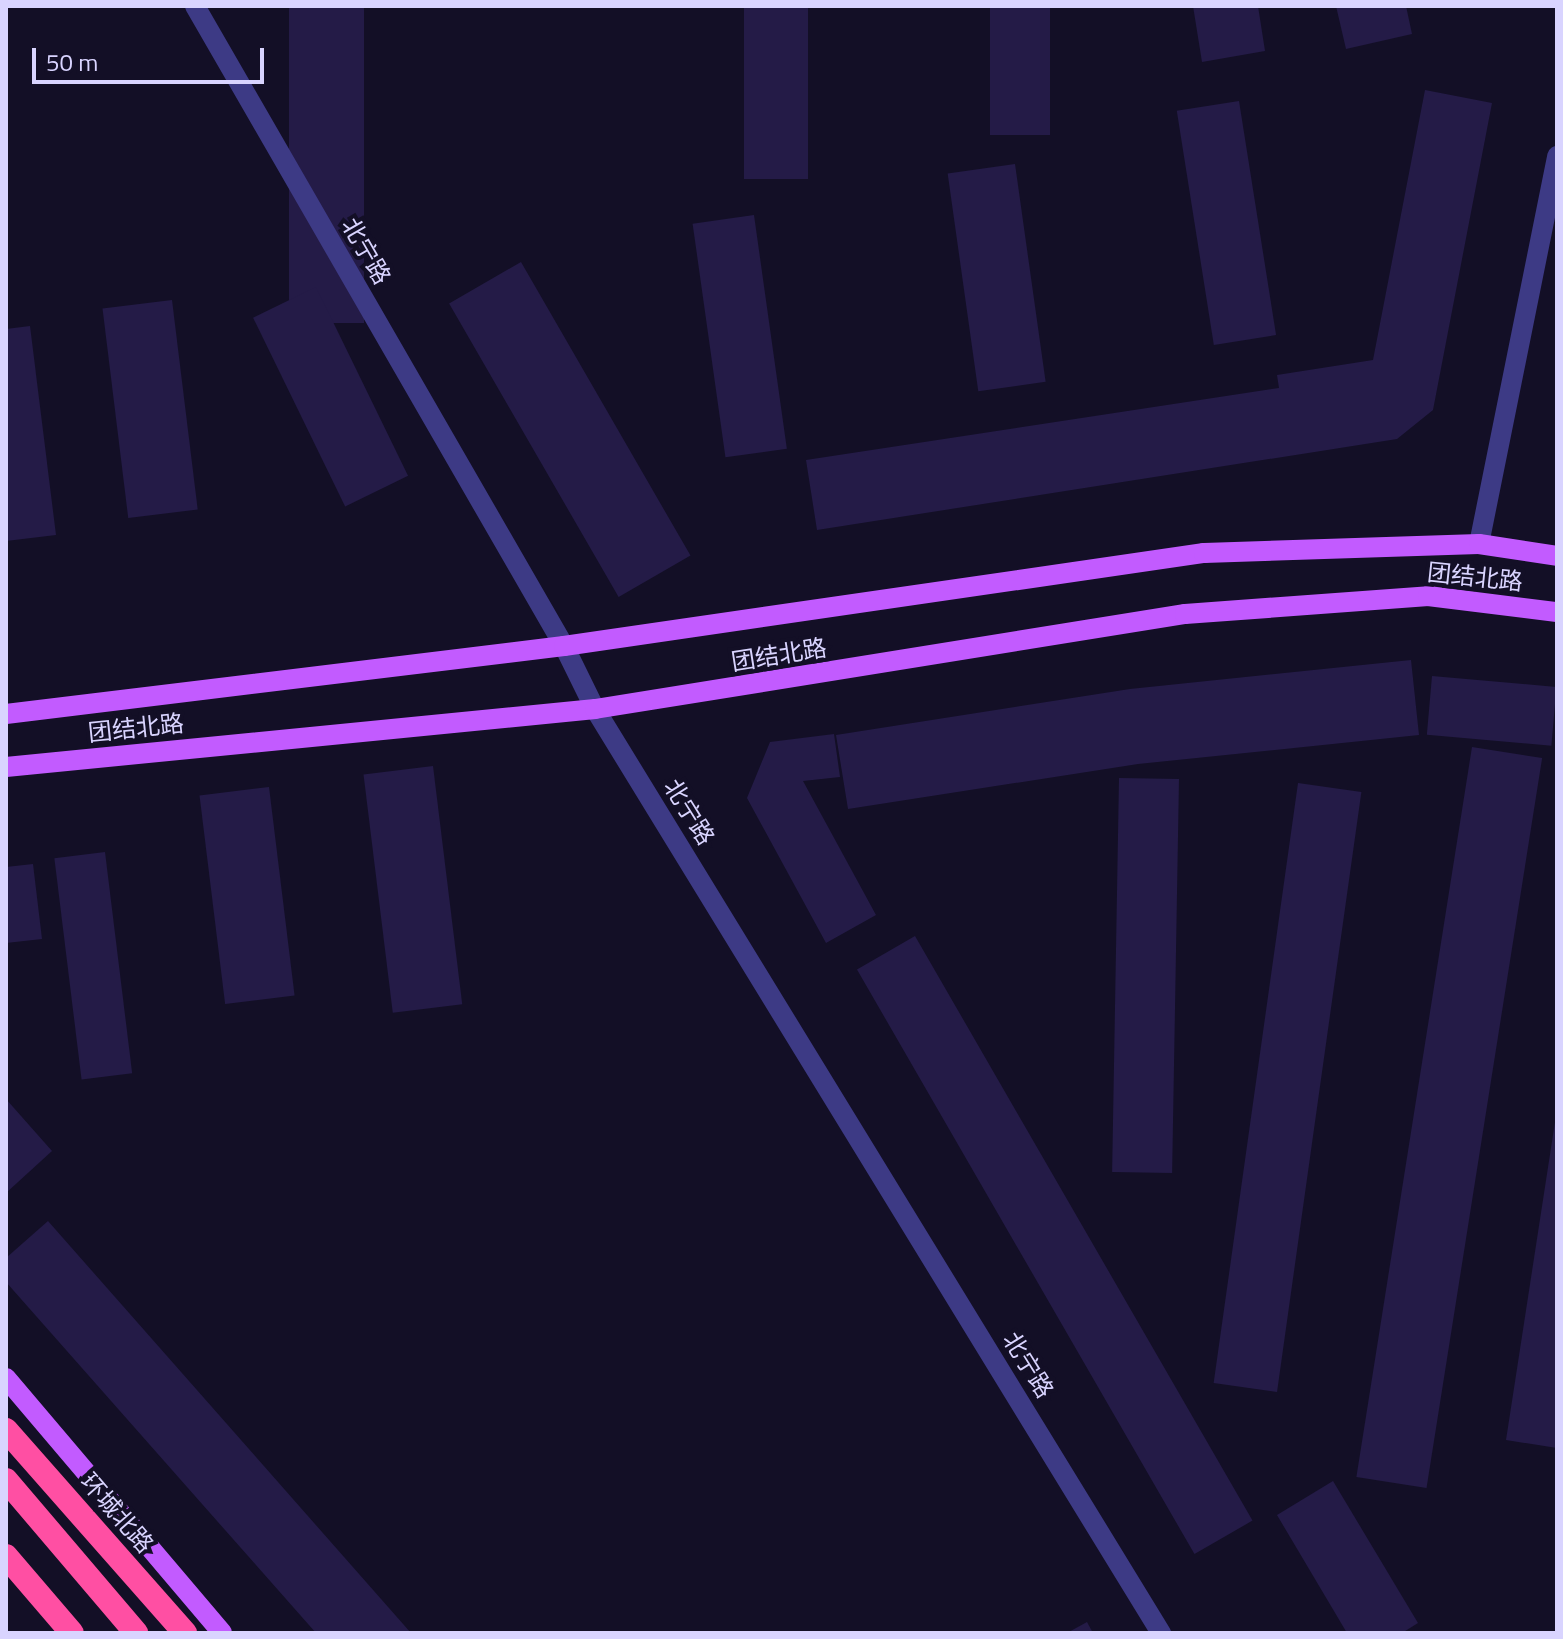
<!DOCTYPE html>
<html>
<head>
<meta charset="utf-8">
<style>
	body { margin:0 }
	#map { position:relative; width:1563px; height:1639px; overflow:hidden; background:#130f26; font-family:"Titillium Web","Noto Sans SC",sans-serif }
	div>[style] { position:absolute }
	.building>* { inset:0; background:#241b47; transform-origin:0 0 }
	.minor>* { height:20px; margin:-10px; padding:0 10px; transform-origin:10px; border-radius:10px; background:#3d3a85 }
	.major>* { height:20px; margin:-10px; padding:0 10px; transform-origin:10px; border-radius:10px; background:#c25bff }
	.highway>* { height:24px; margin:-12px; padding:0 12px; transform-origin:12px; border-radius:12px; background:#ff4fa3 }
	span { translate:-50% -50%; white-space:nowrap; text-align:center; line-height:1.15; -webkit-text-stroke:8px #130f26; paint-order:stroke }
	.street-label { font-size:24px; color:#d9d4ff }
	.frame { position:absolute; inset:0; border:8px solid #d9d4ff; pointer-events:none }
	.scale { position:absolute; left:32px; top:48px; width:232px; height:36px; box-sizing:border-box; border:4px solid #d9d4ff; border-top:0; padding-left:10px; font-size:24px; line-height:28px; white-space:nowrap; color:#d9d4ff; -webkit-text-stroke:6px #130f26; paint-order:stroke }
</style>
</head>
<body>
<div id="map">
	<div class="building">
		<div style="left:289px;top:6px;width:75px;height:317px"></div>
		<div style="left:744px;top:6px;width:64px;height:173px"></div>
		<div style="left:990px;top:6px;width:60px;height:129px"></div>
		<div style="clip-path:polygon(1193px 6px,1258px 6px,1265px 51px,1202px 62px)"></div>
		<div style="clip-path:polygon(1336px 6px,1406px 6px,1412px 34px,1346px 49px)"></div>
		<div style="clip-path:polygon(1425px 90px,1492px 103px,1433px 410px,1397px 439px,817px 530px,806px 460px,1279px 388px,1277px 375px,1373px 360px)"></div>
		<div style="left:1239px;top:101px;width:237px;height:63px;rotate:81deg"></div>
		<div style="left:1015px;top:164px;width:220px;height:68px;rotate:82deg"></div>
		<div style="left:754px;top:215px;width:236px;height:62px;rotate:82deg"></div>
		<div style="left:521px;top:262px;width:339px;height:83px;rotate:60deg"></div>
		<div style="left:316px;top:287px;width:210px;height:70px;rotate:64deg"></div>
		<div style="left:172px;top:300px;width:211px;height:70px;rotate:83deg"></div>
		<div style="clip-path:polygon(30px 326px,56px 535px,6px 541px,6px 329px)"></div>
		<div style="clip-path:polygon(1411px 660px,1419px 735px,1138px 764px,848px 809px,836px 735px,1130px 689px)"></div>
		<div style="left:1432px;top:676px;width:125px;height:59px;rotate:5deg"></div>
		<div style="clip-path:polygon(834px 734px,840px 777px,803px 781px,876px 915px,826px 943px,747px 798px,770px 742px)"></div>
		<div style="left:1472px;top:747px;width:71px;height:739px;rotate:9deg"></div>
		<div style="left:433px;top:766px;width:240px;height:70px;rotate:83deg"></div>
		<div style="left:1119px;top:778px;width:60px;height:394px;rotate:1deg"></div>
		<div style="left:1298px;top:783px;width:64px;height:606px;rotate:8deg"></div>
		<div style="left:269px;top:787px;width:210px;height:70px;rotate:83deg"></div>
		<div style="left:105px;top:852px;width:223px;height:51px;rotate:83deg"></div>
		<div style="clip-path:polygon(33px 864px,42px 939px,6px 943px,6px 867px)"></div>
		<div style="left:915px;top:936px;width:675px;height:67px;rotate:60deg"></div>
		<div style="clip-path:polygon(6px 1099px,52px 1151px,6px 1193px)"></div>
		<div style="clip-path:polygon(1555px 1122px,1557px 1122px,1557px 1448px,1506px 1440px)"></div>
		<div style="clip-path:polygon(48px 1221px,411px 1633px,316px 1633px,6px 1282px,6px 1258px)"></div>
		<div style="clip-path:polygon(1333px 1481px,1418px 1623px,1402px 1633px,1347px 1633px,1277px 1515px)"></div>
		<div style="clip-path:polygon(1087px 1622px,1093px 1633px,1067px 1633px)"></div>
	</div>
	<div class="minor">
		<div style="left:195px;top:6px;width:739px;rotate:60.03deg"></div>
		<div style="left:564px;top:646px;width:70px;rotate:63.8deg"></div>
		<div style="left:595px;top:709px;width:1084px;rotate:58.51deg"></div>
		<div style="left:1479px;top:544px;width:396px;rotate:-78.6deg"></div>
	</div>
	<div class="major">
		<div style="left:6px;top:714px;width:562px;rotate:-6.95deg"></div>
		<div style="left:564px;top:646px;width:647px;rotate:-8.27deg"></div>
		<div style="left:1204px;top:553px;width:275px;rotate:-1.9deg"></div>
		<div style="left:1479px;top:544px;width:79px;rotate:8.7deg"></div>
		<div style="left:6px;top:767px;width:592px;rotate:-5.62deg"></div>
		<div style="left:595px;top:709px;width:598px;rotate:-9.15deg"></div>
		<div style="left:1185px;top:614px;width:244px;rotate:-4.2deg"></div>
		<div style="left:1428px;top:596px;width:130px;rotate:7.1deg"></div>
		<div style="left:6px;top:1378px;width:334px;rotate:49.7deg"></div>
	</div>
	<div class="highway">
		<div style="left:6px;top:1430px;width:271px;rotate:48.6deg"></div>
		<div style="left:6px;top:1480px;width:201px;rotate:49.6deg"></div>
		<div style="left:6px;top:1556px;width:101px;rotate:49.4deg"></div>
	</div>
	<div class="street-label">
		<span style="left:366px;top:251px;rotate:60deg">北宁路</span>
		<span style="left:1475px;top:577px;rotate:6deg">团结北路</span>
		<span style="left:779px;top:655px;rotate:-9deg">团结北路</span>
		<span style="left:136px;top:728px;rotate:-6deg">团结北路</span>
		<span style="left:689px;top:812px;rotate:58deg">北宁路</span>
		<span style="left:1028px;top:1365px;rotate:58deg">北宁路</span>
		<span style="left:117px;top:1513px;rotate:49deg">环城北路</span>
	</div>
	<div class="frame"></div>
	<div class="scale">50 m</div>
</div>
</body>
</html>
